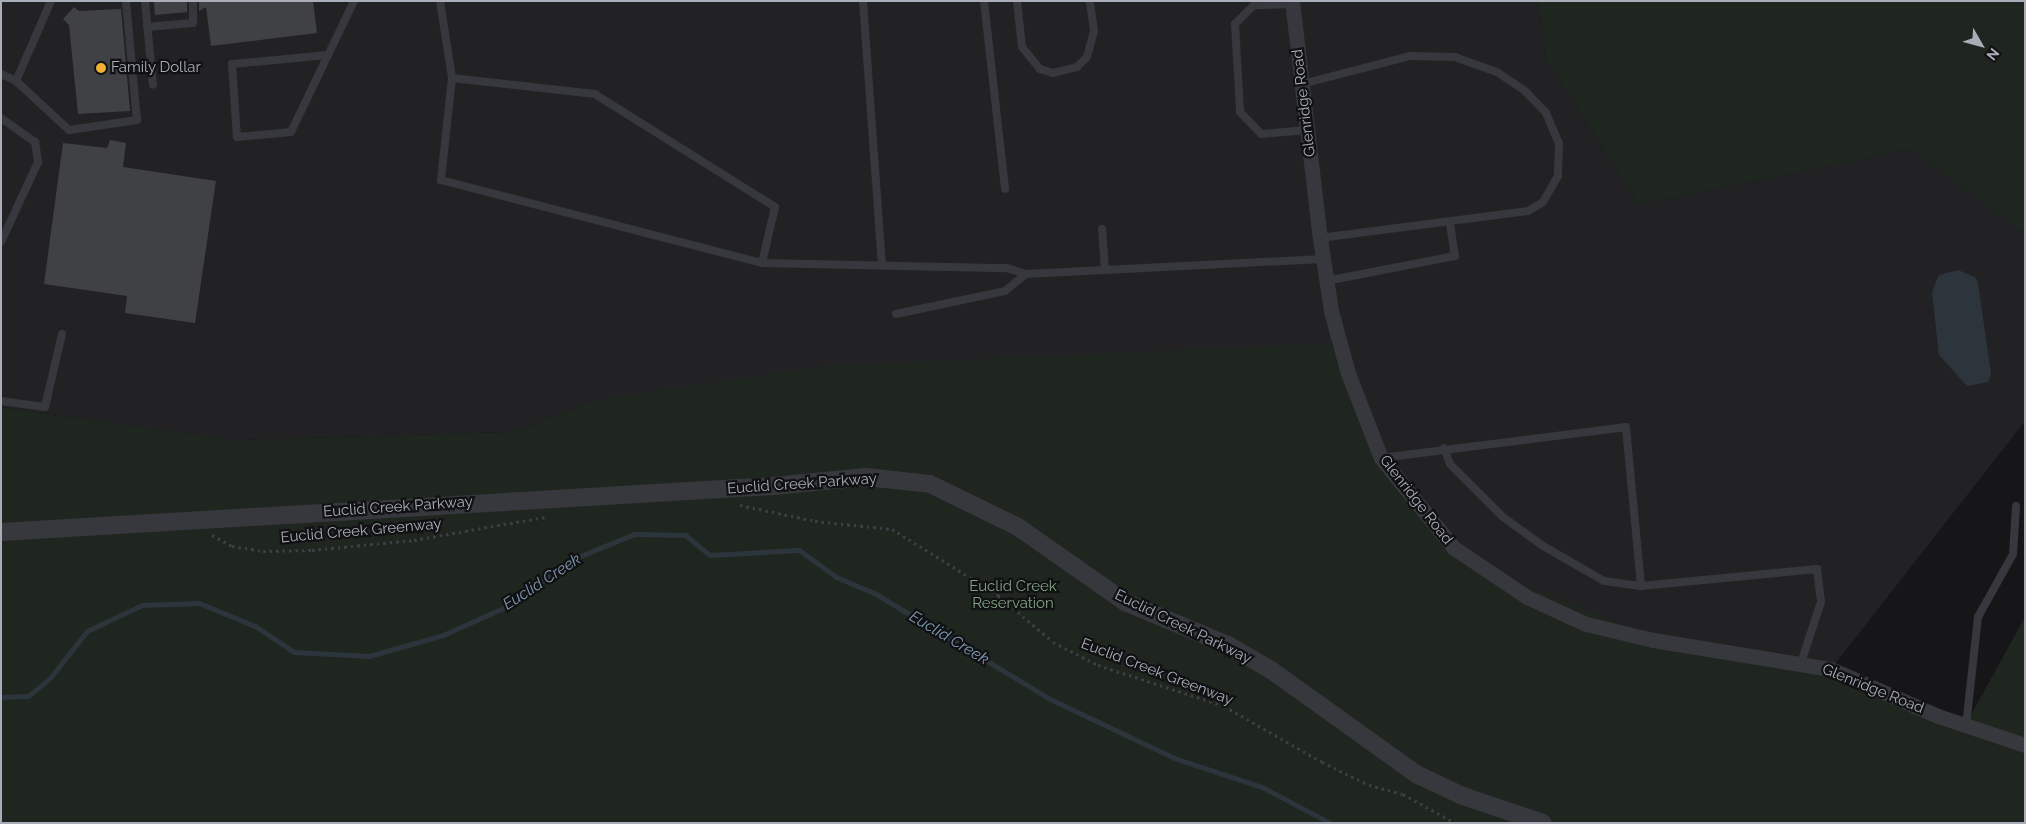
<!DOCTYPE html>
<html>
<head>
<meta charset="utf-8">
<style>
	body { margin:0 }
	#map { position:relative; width:2026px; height:824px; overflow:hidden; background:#161618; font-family:Raleway,sans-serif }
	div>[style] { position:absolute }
	.built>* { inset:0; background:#222225 }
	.green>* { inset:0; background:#1e261f }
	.water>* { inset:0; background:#2c353c }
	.stream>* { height:5px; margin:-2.5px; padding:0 2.5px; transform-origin:2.5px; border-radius:2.5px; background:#2c353c }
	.building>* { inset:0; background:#404145 }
	.path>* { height:3px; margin-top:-1.5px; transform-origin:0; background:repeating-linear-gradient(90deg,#3d3f44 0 2.5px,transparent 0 6.5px) }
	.service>* { height:8px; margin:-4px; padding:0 4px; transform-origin:4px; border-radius:4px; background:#37383d }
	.minor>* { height:15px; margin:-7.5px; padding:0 7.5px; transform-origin:7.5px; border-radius:7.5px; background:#37383d }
	.tertiary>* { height:18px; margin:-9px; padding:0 9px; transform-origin:9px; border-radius:9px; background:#37383d }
	.dots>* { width:14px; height:14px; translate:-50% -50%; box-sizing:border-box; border:2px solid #111113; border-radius:50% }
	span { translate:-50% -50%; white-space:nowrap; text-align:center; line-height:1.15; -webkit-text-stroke:4.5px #111113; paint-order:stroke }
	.poi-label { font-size:15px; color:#a8adb8 }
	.left { translate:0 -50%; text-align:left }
	.street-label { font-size:15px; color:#a8adb8 }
	.park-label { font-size:15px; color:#7fa381 }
	.water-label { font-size:16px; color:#7f9bb3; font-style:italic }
	.frame { position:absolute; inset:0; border:2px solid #a8adb8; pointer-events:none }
	.north { position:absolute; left:1956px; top:20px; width:50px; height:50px; -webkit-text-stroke:4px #111113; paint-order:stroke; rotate:128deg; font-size:14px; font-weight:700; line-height:20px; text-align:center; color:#a8adb8 }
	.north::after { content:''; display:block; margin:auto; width:18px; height:22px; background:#a8adb8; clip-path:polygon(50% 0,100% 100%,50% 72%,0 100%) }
</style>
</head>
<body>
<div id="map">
	<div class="built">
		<div style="clip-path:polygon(1px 1px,1538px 1px,1546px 59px,1639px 205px,1911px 149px,2025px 234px,2025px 421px,1831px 669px,1653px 640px,596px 400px,514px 432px,236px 440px,1px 407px)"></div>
	</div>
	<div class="green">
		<div style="clip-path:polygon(1538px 1px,2025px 1px,2025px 234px,1911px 149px,1639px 205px,1546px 59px)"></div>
		<div style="clip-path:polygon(1339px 343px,1381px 458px,1454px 548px,1488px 571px,1669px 643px,1801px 663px,1965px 726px,2025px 617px,2025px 823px,1px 823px,1px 407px,236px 440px,514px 432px,596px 400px,825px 366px)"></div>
	</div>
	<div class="water">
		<div style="clip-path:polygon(1958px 270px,1975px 277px,1978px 283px,1991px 374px,1988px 382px,1967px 386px,1939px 355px,1932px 292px,1939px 275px)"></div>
	</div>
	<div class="stream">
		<div style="left:1px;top:697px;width:27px;rotate:-2deg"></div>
		<div style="left:28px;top:696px;width:28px;rotate:-39deg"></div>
		<div style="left:50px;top:678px;width:60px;rotate:-51.8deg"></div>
		<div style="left:87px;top:631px;width:61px;rotate:-25.3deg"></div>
		<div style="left:142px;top:605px;width:57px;rotate:-2deg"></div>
		<div style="left:199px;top:603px;width:61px;rotate:22.3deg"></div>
		<div style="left:255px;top:626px;width:47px;rotate:33.7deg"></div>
		<div style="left:294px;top:652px;width:75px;rotate:3.1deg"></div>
		<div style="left:369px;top:656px;width:77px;rotate:-15.8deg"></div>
		<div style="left:443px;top:635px;width:66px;rotate:-24.2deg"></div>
		<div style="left:503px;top:608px;width:91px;rotate:-34.2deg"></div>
		<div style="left:578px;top:557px;width:61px;rotate:-22.3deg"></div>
		<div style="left:634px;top:534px;width:51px;rotate:1.1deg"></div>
		<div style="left:685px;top:535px;width:32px;rotate:39deg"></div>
		<div style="left:710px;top:555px;width:89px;rotate:-3.2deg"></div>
		<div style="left:799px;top:550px;width:46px;rotate:36.1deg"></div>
		<div style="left:836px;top:577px;width:43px;rotate:23deg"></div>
		<div style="left:876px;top:594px;width:203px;rotate:31.1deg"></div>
		<div style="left:1050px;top:699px;width:137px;rotate:25.4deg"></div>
		<div style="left:1174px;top:758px;width:93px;rotate:18.2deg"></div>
		<div style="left:1262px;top:787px;width:77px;rotate:27.9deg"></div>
	</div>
	<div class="building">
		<div style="clip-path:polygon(154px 1px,187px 1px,187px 12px,155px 15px)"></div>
		<div style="clip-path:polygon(199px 1px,313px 1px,317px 33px,211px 46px,206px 7px,199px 11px)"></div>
		<div style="clip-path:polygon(74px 7px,79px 11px,121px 9px,130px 111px,78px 114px,69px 25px,63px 19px)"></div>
		<div style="clip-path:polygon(110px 140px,126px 143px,123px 167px,216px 181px,195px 323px,125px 313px,127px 296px,44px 284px,63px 143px,107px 148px)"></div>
	</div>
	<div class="path">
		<div style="left:740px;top:505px;width:77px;rotate:12deg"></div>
		<div style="left:815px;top:521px;width:77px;rotate:5.9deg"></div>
		<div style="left:892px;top:529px;width:125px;rotate:31.9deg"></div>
		<div style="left:998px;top:595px;width:72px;rotate:40.5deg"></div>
		<div style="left:1053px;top:642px;width:51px;rotate:27.1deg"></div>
		<div style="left:1098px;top:665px;width:133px;rotate:18deg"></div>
		<div style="left:1224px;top:706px;width:113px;rotate:29.7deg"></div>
		<div style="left:1322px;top:762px;width:52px;rotate:26.1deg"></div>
		<div style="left:1369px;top:785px;width:35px;rotate:15deg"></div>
		<div style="left:1403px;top:794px;width:60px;rotate:29.1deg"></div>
		<div style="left:212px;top:535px;width:23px;rotate:29deg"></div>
		<div style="left:232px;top:546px;width:31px;rotate:9deg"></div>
		<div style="left:263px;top:551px;width:49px;rotate:-1.2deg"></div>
		<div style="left:312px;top:550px;width:102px;rotate:-5.6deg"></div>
		<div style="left:414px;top:540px;width:133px;rotate:-10deg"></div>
	</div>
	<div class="service">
		<div style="left:145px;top:1px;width:84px;rotate:84.6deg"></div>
		<div style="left:440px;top:1px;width:78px;rotate:81.1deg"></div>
		<div style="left:863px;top:1px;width:265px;rotate:85.9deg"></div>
		<div style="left:984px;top:1px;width:189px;rotate:83.6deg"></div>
		<div style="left:1017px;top:1px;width:46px;rotate:83.8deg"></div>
		<div style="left:1022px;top:47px;width:28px;rotate:51deg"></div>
		<div style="left:1040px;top:69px;width:14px;rotate:17deg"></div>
		<div style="left:1053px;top:73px;width:25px;rotate:-14deg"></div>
		<div style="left:1077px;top:67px;width:14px;rotate:-45deg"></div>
		<div style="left:1087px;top:57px;width:27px;rotate:-75deg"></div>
		<div style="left:1094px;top:31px;width:30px;rotate:-98deg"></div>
		<div style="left:1292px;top:4px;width:38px;rotate:178deg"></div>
		<div style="left:1254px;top:5px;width:27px;rotate:135deg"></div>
		<div style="left:1235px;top:24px;width:88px;rotate:86.7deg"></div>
		<div style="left:1240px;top:112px;width:30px;rotate:46deg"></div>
		<div style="left:1261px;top:134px;width:46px;rotate:-5deg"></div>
		<div style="left:147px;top:27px;width:46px;rotate:-5deg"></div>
		<div style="left:193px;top:23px;width:22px;rotate:-90deg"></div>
		<div style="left:328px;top:55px;width:96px;rotate:174.6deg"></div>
		<div style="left:232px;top:64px;width:73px;rotate:86.1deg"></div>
		<div style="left:237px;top:137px;width:54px;rotate:-5.3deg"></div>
		<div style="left:291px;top:132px;width:145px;rotate:-64.3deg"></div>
		<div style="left:1px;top:74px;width:17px;rotate:25deg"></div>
		<div style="left:16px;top:81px;width:72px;rotate:42.8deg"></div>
		<div style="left:69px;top:130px;width:69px;rotate:-8.4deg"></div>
		<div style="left:137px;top:120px;width:120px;rotate:-95.3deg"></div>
		<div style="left:16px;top:81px;width:87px;rotate:-66.4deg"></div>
		<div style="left:1302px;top:84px;width:112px;rotate:-14.5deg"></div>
		<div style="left:1410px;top:56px;width:45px;rotate:1.3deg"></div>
		<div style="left:1455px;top:57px;width:45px;rotate:19.7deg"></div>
		<div style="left:1497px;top:72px;width:34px;rotate:34deg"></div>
		<div style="left:1525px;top:91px;width:30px;rotate:46deg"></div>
		<div style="left:1546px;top:113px;width:33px;rotate:67deg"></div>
		<div style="left:1559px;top:143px;width:33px;rotate:92deg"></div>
		<div style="left:1558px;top:176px;width:30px;rotate:120deg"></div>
		<div style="left:1543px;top:202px;width:17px;rotate:149deg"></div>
		<div style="left:1528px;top:211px;width:210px;rotate:172.6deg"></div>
		<div style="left:1px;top:118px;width:42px;rotate:35.2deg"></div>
		<div style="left:35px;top:142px;width:20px;rotate:81deg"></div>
		<div style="left:38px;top:162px;width:88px;rotate:114.8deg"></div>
		<div style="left:1102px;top:229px;width:41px;rotate:85.8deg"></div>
		<div style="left:762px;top:263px;width:57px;rotate:-76.9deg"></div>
		<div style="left:775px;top:207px;width:213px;rotate:-147.9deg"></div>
		<div style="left:595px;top:94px;width:144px;rotate:-173.6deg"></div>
		<div style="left:452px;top:78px;width:103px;rotate:96.2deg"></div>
		<div style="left:441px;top:180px;width:332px;rotate:14.5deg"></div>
		<div style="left:762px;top:263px;width:245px;rotate:1.2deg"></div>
		<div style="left:1007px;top:268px;width:20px;rotate:18deg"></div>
		<div style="left:1026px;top:274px;width:297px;rotate:-2.9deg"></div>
		<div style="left:1326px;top:281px;width:131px;rotate:-11deg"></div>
		<div style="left:1455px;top:256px;width:33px;rotate:-99deg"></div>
		<div style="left:896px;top:314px;width:111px;rotate:-11.9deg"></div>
		<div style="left:1005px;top:291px;width:27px;rotate:-39deg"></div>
		<div style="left:1px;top:401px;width:44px;rotate:7.8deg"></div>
		<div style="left:45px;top:407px;width:75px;rotate:-76.9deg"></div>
		<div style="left:1444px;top:448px;width:17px;rotate:69deg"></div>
		<div style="left:1450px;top:464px;width:75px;rotate:45deg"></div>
		<div style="left:1503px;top:517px;width:49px;rotate:35.9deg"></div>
		<div style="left:1543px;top:546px;width:70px;rotate:29.8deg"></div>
		<div style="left:1604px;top:581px;width:37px;rotate:8deg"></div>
		<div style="left:1381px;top:458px;width:247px;rotate:-7.2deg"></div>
		<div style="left:1626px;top:427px;width:160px;rotate:84.6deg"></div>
		<div style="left:1641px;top:586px;width:177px;rotate:-5.5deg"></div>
		<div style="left:1817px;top:569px;width:33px;rotate:83deg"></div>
		<div style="left:1821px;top:602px;width:64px;rotate:108.2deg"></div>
		<div style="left:1966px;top:726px;width:110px;rotate:-83.7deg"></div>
		<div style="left:1978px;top:617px;width:72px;rotate:-60.9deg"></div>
		<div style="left:2013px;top:554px;width:48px;rotate:-86.4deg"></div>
	</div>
	<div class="minor">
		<div style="left:1292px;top:1px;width:239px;rotate:83.3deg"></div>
		<div style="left:1320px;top:238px;width:74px;rotate:81.4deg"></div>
		<div style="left:1331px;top:311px;width:64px;rotate:74.7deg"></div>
		<div style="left:1348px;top:373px;width:91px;rotate:68.8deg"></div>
		<div style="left:1381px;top:458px;width:116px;rotate:51deg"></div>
		<div style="left:1454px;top:548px;width:88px;rotate:33.9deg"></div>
		<div style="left:1527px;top:597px;width:65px;rotate:24.6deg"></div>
		<div style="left:1586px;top:624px;width:69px;rotate:13.4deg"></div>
		<div style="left:1653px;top:640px;width:180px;rotate:9.3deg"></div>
		<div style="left:1831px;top:669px;width:117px;rotate:23.7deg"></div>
		<div style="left:1938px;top:716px;width:92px;rotate:18.4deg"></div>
	</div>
	<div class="tertiary">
		<div style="left:1px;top:532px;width:774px;rotate:-3.41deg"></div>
		<div style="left:774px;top:486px;width:92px;rotate:-5.6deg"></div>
		<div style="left:866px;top:477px;width:64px;rotate:6.2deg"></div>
		<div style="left:930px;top:484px;width:98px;rotate:26deg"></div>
		<div style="left:1018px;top:527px;width:131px;rotate:35deg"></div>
		<div style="left:1125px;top:602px;width:112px;rotate:22.7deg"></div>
		<div style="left:1228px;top:645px;width:50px;rotate:30.2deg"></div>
		<div style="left:1271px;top:670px;width:178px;rotate:35.6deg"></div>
		<div style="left:1416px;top:774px;width:52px;rotate:25.1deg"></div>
		<div style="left:1463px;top:796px;width:84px;rotate:18.6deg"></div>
	</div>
	<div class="dots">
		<div style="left:101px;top:68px;background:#f2b134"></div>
	</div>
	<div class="poi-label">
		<span class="left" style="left:111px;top:68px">Family Dollar</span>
	</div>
	<div class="street-label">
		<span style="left:1304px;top:103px;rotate:-97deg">Glenridge Road</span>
		<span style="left:802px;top:484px;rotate:-4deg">Euclid Creek Parkway</span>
		<span style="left:1416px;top:500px;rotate:52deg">Glenridge Road</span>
		<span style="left:398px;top:507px;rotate:-4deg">Euclid Creek Parkway</span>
		<span style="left:361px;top:531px;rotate:-5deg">Euclid Creek Greenway</span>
		<span style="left:1183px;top:627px;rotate:26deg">Euclid Creek Parkway</span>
		<span style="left:1157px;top:672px;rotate:21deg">Euclid Creek Greenway</span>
		<span style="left:1873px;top:689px;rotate:22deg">Glenridge Road</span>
	</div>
	<div class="park-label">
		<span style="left:1013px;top:595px">Euclid Creek<br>Reservation</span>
	</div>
	<div class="water-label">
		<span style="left:542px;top:582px;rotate:-33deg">Euclid Creek</span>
		<span style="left:949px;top:638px;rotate:31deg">Euclid Creek</span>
	</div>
	<div class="frame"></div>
	<div class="north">N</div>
</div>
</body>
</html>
